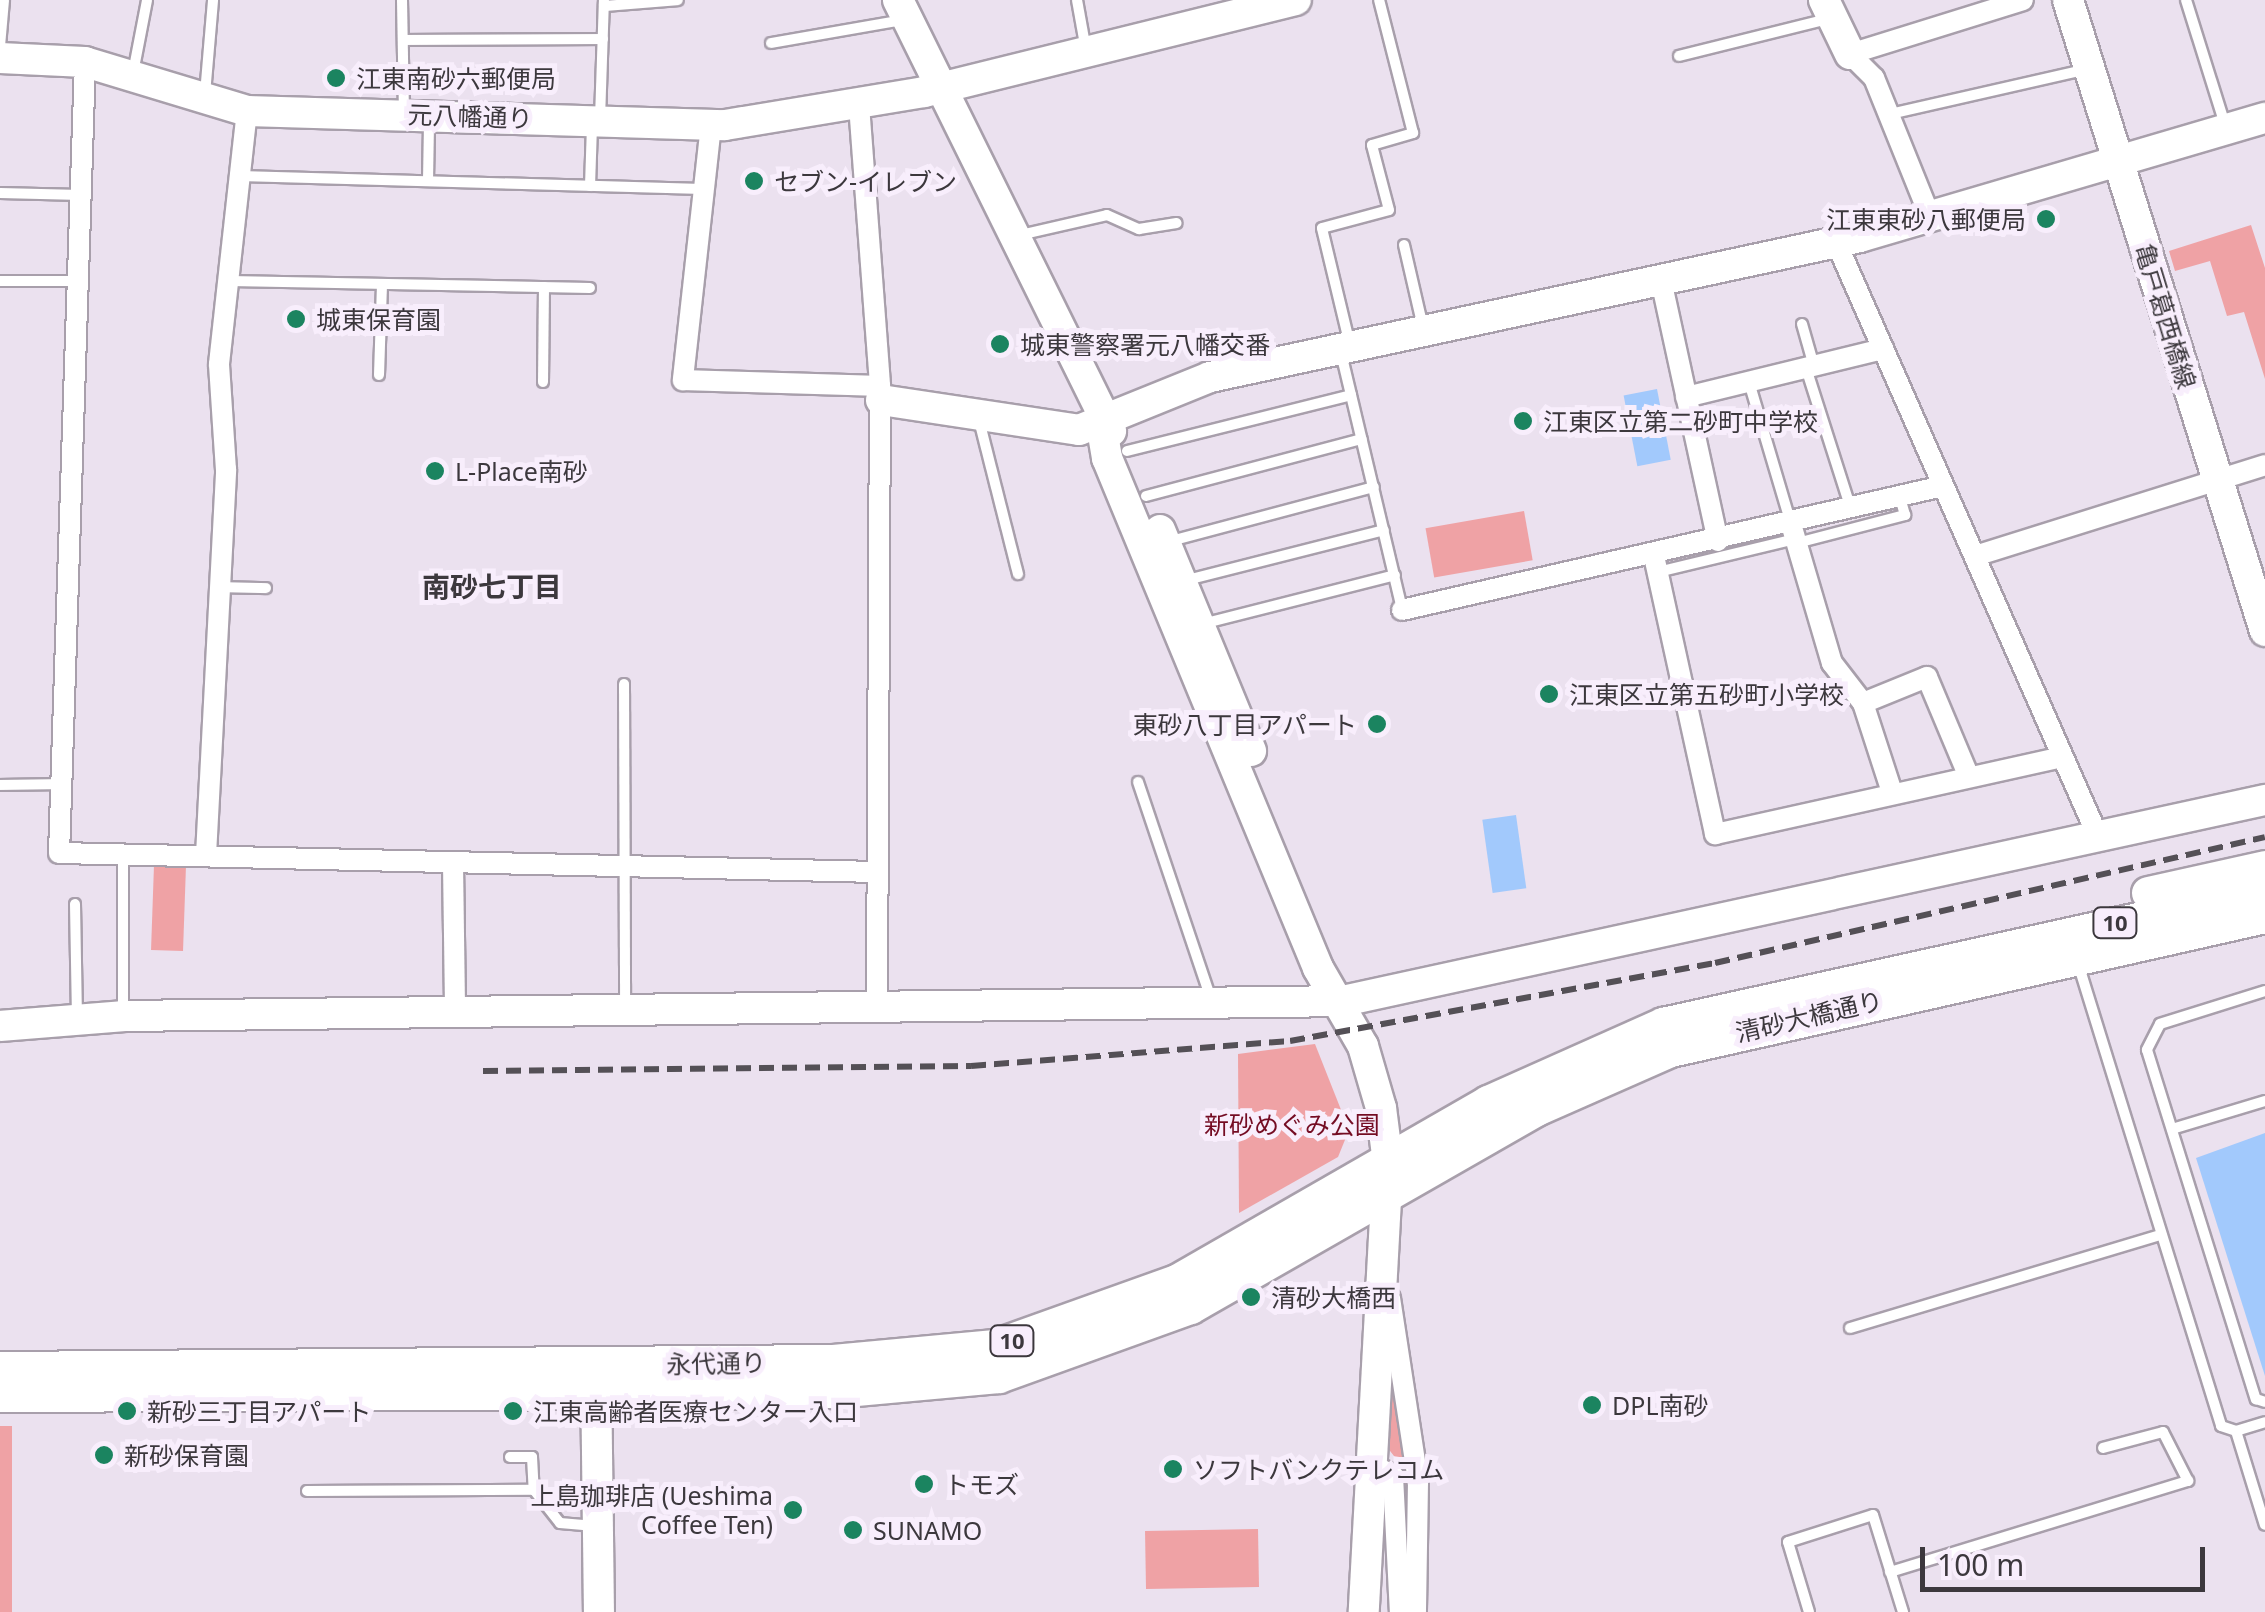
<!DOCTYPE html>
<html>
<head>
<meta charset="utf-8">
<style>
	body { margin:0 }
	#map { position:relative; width:2265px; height:1612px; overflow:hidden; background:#ebe1ef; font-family:"Noto Sans","Noto Sans JP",sans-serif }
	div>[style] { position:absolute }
	.green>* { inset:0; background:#efa2a5; transform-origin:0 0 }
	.water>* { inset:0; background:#a2c9fc; transform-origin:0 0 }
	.roads { filter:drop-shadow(2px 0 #a89fab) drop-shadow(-2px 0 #a89fab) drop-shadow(0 2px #a89fab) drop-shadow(0 -2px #a89fab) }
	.lane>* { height:10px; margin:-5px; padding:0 5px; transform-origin:5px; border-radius:5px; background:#fff }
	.street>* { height:20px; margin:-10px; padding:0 10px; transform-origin:10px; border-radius:10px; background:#fff }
	.secondary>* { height:30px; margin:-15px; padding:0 15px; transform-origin:15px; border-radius:15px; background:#fff }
	.primary>* { height:32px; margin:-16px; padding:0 16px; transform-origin:16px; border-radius:16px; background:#fff }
	.rail>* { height:6px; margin-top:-3px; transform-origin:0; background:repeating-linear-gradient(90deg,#545056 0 15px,transparent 0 23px) }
	.dots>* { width:28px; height:28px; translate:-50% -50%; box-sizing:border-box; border:5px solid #f8eefc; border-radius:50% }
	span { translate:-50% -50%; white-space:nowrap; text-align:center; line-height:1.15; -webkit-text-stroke:10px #f8eefc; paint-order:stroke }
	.shield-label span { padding:2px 8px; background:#f8eefc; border:2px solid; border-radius:8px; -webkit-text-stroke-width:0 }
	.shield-label { font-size:22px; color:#3c383d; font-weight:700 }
	.poi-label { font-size:25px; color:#3c383d }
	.left { translate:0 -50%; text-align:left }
	.right { translate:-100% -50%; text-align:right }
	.street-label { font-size:25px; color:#3c383d }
	.park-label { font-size:25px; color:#740c23 }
	.neighbourhood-label { font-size:28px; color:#3c383d; font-weight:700 }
	.scale { position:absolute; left:1920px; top:1547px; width:285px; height:45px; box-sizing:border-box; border:5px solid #3c383d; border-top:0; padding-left:12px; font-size:30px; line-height:35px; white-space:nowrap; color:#3c383d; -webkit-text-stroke:8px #f8eefc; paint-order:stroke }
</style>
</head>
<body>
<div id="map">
	<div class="green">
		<div style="clip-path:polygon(2251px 225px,2265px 268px,2265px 379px,2244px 312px,2227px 316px,2210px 261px,2175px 271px,2169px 251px)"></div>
		<div style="left:1524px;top:511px;width:50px;height:100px;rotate:80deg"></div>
		<div style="left:154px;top:865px;width:32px;height:85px;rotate:2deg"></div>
		<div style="clip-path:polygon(1315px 1044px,1349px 1130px,1338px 1157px,1239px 1213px,1238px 1054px)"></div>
		<div style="clip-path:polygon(1392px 1342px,1412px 1518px,1406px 1560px,1405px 1470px,1383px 1442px)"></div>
		<div style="left:0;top:1426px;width:12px;height:186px"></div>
		<div style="left:1258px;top:1529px;width:58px;height:113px;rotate:89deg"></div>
	</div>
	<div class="water">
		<div style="left:1657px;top:389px;width:72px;height:34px;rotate:79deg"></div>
		<div style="left:1516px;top:815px;width:74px;height:34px;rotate:82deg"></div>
		<div style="clip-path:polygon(2265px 1133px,2265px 1376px,2196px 1158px)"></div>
	</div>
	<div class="roads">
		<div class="lane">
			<div style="left:402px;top:0;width:113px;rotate:89deg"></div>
			<div style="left:1077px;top:0;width:51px;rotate:79.8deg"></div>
			<div style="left:2186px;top:0;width:134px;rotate:72.6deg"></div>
			<div style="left:604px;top:6px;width:74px;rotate:-4.6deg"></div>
			<div style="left:403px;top:40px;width:200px;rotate:-0.3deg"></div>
			<div style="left:771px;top:43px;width:134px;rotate:-9.9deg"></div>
			<div style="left:0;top:46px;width:46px;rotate:-85deg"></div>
			<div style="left:1679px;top:56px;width:157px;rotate:-14deg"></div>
			<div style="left:133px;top:73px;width:74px;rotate:-79.1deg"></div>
			<div style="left:205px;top:94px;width:94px;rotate:-85.1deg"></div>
			<div style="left:1890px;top:114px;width:203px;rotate:-12.8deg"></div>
			<div style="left:600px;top:119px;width:119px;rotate:-88.1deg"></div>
			<div style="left:240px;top:176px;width:463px;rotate:1.6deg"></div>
			<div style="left:428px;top:181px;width:59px;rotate:-89deg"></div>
			<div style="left:590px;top:186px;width:59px;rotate:-88.1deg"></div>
			<div style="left:0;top:193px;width:81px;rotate:1.4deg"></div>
			<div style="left:1020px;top:235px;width:89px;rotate:-12.9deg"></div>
			<div style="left:1107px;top:215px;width:35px;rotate:24deg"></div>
			<div style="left:1139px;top:229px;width:38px;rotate:-9deg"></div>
			<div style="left:1404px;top:245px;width:84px;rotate:77deg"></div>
			<div style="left:0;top:281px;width:78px"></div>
			<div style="left:230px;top:281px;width:360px;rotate:1.1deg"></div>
			<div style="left:1802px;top:324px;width:44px;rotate:74.1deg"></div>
			<div style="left:1350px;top:345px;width:120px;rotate:-103.5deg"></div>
			<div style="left:1322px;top:228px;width:69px;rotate:-15deg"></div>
			<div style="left:1389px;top:210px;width:67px;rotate:-104.7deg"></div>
			<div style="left:1372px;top:145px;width:43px;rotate:-16.3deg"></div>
			<div style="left:1413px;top:133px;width:137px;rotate:-104.3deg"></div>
			<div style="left:1341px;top:353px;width:264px;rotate:76.6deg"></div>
			<div style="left:1806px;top:368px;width:148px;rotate:72.3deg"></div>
			<div style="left:379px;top:375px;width:91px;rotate:-88.1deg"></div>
			<div style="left:543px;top:382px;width:95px;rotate:-89.4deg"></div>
			<div style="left:1749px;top:382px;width:148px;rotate:73.5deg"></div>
			<div style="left:979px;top:420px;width:159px;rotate:75.8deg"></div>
			<div style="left:1127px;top:451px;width:231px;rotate:-14deg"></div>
			<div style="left:1146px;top:496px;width:223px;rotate:-14.8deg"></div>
			<div style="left:1167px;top:542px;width:214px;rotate:-14.9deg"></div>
			<div style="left:1797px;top:543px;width:112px;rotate:-14.5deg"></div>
			<div style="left:1905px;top:515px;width:19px;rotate:-106deg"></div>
			<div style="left:1658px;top:572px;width:141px;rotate:-13.5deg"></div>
			<div style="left:1187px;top:580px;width:203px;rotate:-14.2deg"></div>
			<div style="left:221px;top:587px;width:45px;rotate:1.3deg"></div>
			<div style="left:1202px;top:624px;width:199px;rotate:-14.2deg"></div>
			<div style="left:624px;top:684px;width:324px;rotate:89.8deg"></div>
			<div style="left:1138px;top:782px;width:229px;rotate:71.4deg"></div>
			<div style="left:0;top:785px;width:61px;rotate:-0.9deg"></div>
			<div style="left:75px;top:904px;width:114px;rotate:89deg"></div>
			<div style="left:2081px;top:973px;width:474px;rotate:72.8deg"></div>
			<div style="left:2221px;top:1426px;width:16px;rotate:18deg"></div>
			<div style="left:2236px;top:1431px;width:98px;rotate:72.9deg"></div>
			<div style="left:2265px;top:991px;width:110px;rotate:162.6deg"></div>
			<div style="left:2160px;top:1024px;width:29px;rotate:117deg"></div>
			<div style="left:2147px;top:1050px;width:366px;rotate:72.7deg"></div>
			<div style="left:2256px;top:1399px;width:9px;rotate:18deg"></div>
			<div style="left:123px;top:1014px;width:159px;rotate:-90deg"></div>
			<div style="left:2172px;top:1129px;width:97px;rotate:-16.8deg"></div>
			<div style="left:1850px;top:1328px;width:324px;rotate:-16.7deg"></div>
			<div style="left:2236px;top:1431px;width:30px;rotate:-17deg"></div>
			<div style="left:510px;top:1457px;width:22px"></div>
			<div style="left:532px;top:1457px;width:33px;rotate:87deg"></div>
			<div style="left:307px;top:1491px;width:227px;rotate:-0.3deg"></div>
			<div style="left:534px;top:1490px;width:42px;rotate:51.8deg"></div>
			<div style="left:560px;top:1523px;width:35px;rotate:5deg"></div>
			<div style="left:1890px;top:1572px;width:312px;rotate:-17deg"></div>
			<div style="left:2188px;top:1481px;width:55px;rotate:-117deg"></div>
			<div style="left:2163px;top:1432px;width:62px;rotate:165.1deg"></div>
			<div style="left:1809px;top:1612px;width:73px;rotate:-106.7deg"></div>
			<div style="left:1788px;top:1542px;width:89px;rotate:-17.6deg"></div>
			<div style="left:1873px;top:1515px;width:102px;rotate:72.8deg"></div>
		</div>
		<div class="street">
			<div style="left:85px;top:62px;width:791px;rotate:91.88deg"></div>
			<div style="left:59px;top:853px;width:817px;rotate:1.33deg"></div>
			<div style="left:859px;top:105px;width:282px;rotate:85.7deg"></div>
			<div style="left:711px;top:125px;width:257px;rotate:96.3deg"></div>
			<div style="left:683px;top:380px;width:197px;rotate:1.7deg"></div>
			<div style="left:880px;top:386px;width:625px;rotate:90.28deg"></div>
			<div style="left:1931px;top:219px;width:152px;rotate:-112deg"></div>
			<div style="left:1874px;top:78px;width:34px;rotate:-135deg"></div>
			<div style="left:1850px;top:54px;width:181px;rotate:-17.3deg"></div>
			<div style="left:1836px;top:242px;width:645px;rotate:66.22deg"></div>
			<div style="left:1661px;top:280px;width:267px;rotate:77.7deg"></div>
			<div style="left:1686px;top:397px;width:203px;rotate:-13.7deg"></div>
			<div style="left:1791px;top:524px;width:145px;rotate:73.6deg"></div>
			<div style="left:1832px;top:663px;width:51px;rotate:52.2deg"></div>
			<div style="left:1863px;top:703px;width:94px;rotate:72deg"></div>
			<div style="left:1654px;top:556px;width:285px;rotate:77.6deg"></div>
			<div style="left:1715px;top:834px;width:355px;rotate:-12.5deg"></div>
			<div style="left:1975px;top:556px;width:304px;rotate:-17.4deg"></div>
			<div style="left:1402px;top:610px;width:555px;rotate:-12.91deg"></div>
			<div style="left:1863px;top:703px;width:69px;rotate:-22.1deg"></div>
			<div style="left:1927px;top:677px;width:108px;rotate:67.2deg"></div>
			<div style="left:206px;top:855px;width:386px;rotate:-87deg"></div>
			<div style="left:226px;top:470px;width:106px;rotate:-93.8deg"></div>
			<div style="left:219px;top:364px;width:255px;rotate:-83.7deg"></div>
			<div style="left:453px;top:863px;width:152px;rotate:89.2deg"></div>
			<div style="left:1390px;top:1298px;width:186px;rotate:81.3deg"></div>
			<div style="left:1418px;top:1482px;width:130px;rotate:90.9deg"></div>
			<div style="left:1368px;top:1462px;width:29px;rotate:29deg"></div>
			<div style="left:1393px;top:1476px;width:136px;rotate:87.1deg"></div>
		</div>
		<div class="secondary">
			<div style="left:898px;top:0;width:481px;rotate:63.7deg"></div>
			<div style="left:1824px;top:0;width:60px;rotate:64.3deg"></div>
			<div style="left:2068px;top:0;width:661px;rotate:72.66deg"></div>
			<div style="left:0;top:58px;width:85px;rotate:2.7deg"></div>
			<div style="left:85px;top:62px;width:169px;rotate:16.8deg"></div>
			<div style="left:247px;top:111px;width:478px;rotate:1.7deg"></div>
			<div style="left:725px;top:125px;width:202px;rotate:-9.4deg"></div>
			<div style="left:924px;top:92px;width:383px;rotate:-13.9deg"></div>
			<div style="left:881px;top:400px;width:200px;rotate:8.6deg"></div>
			<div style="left:1079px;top:430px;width:141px;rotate:-22deg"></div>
			<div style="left:1210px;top:377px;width:665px;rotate:-12.15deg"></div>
			<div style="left:1860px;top:237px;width:422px;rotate:-16.4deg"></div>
			<div style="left:1100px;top:417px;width:42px;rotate:80.3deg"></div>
			<div style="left:1107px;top:458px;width:552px;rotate:67.52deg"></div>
			<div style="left:1318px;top:968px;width:90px;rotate:60deg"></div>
			<div style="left:1363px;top:1046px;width:65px;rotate:73.8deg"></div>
			<div style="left:1381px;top:1108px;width:55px;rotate:82.7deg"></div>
			<div style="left:1388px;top:1163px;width:450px;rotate:93.1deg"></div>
			<div style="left:1160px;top:530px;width:239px;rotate:67.6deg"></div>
			<div style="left:0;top:1026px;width:123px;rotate:-4.6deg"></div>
			<div style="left:123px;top:1016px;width:1220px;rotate:-0.7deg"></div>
			<div style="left:1343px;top:1001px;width:944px;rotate:-12.3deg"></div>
			<div style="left:596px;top:1370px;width:242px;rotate:89.3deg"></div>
		</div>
		<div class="primary">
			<div style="left:2148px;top:893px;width:120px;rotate:-12.5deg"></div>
			<div style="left:0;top:1368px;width:833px;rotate:-0.48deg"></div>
			<div style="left:833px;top:1361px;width:163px;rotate:-5.3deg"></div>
			<div style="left:995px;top:1346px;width:193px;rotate:-19.7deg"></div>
			<div style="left:1177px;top:1281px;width:359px;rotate:-29.9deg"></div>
			<div style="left:1488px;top:1102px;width:192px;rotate:-24deg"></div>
			<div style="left:1663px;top:1024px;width:617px;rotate:-12.46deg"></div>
			<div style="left:0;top:1396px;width:834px;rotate:-0.27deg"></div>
			<div style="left:834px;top:1392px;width:166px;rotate:-5.2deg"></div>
			<div style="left:999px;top:1377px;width:204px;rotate:-19.8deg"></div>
			<div style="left:1191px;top:1308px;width:399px;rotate:-29.8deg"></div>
			<div style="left:1537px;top:1110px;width:146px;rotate:-23.8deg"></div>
			<div style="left:1671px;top:1051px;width:609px;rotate:-12.71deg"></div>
		</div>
	</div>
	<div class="rail">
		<div style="left:483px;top:1071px;width:488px;rotate:-0.6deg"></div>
		<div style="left:971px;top:1066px;width:320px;rotate:-4.5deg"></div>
		<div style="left:1290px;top:1041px;width:432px;rotate:-10.4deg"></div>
		<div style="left:1715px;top:963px;width:564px;rotate:-12.9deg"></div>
	</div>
	<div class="dots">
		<div style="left:336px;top:78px;background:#1b8460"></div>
		<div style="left:754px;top:181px;background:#1b8460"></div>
		<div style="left:2046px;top:219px;background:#1b8460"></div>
		<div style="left:296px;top:319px;background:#1b8460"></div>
		<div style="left:1000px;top:344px;background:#1b8460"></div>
		<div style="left:1523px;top:421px;background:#1b8460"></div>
		<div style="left:435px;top:471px;background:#1b8460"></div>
		<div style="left:1549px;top:694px;background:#1b8460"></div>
		<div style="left:1377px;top:724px;background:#1b8460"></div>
		<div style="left:1251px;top:1297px;background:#1b8460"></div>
		<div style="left:1592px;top:1405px;background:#1b8460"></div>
		<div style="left:127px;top:1411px;background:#1b8460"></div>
		<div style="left:513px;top:1411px;background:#1b8460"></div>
		<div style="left:104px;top:1455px;background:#1b8460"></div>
		<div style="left:1173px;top:1469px;background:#1b8460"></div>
		<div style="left:924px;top:1484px;background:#1b8460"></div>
		<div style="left:793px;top:1510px;background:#1b8460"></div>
		<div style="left:853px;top:1530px;background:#1b8460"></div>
	</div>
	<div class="shield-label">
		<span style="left:2115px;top:923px">10</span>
		<span style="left:1012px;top:1341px">10</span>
	</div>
	<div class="poi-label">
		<span class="left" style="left:356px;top:78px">江東南砂六郵便局</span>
		<span class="left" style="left:774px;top:181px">セブン-イレブン</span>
		<span class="right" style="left:2026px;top:219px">江東東砂八郵便局</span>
		<span class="left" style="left:316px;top:319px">城東保育園</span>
		<span class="left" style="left:1020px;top:344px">城東警察署元八幡交番</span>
		<span class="left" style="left:1543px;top:421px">江東区立第二砂町中学校</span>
		<span class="left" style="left:455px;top:471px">L-Place南砂</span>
		<span class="left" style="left:1569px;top:694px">江東区立第五砂町小学校</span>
		<span class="right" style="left:1357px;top:724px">東砂八丁目アパート</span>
		<span class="left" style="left:1271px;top:1297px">清砂大橋西</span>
		<span class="left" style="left:1612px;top:1405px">DPL南砂</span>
		<span class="left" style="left:147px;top:1411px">新砂三丁目アパート</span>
		<span class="left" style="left:533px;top:1411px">江東高齢者医療センター入口</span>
		<span class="left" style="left:124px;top:1455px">新砂保育園</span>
		<span class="left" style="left:1193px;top:1469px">ソフトバンクテレコム</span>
		<span class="left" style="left:944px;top:1484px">トモズ</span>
		<span class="right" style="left:773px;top:1510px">上島珈琲店 (Ueshima<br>Coffee Ten)</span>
		<span class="left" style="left:873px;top:1530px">SUNAMO</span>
	</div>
	<div class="street-label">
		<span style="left:470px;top:116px;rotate:2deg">元八幡通り</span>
		<span style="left:2166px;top:316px;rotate:73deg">亀戸葛西橋線</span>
		<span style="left:1809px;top:1016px;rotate:-13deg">清砂大橋通り</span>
		<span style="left:716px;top:1363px;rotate:-1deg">永代通り</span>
	</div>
	<div class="park-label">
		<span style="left:1292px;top:1124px">新砂めぐみ公園</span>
	</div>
	<div class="neighbourhood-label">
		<span style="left:492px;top:586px">南砂七丁目</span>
	</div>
	<div class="scale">100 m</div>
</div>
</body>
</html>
